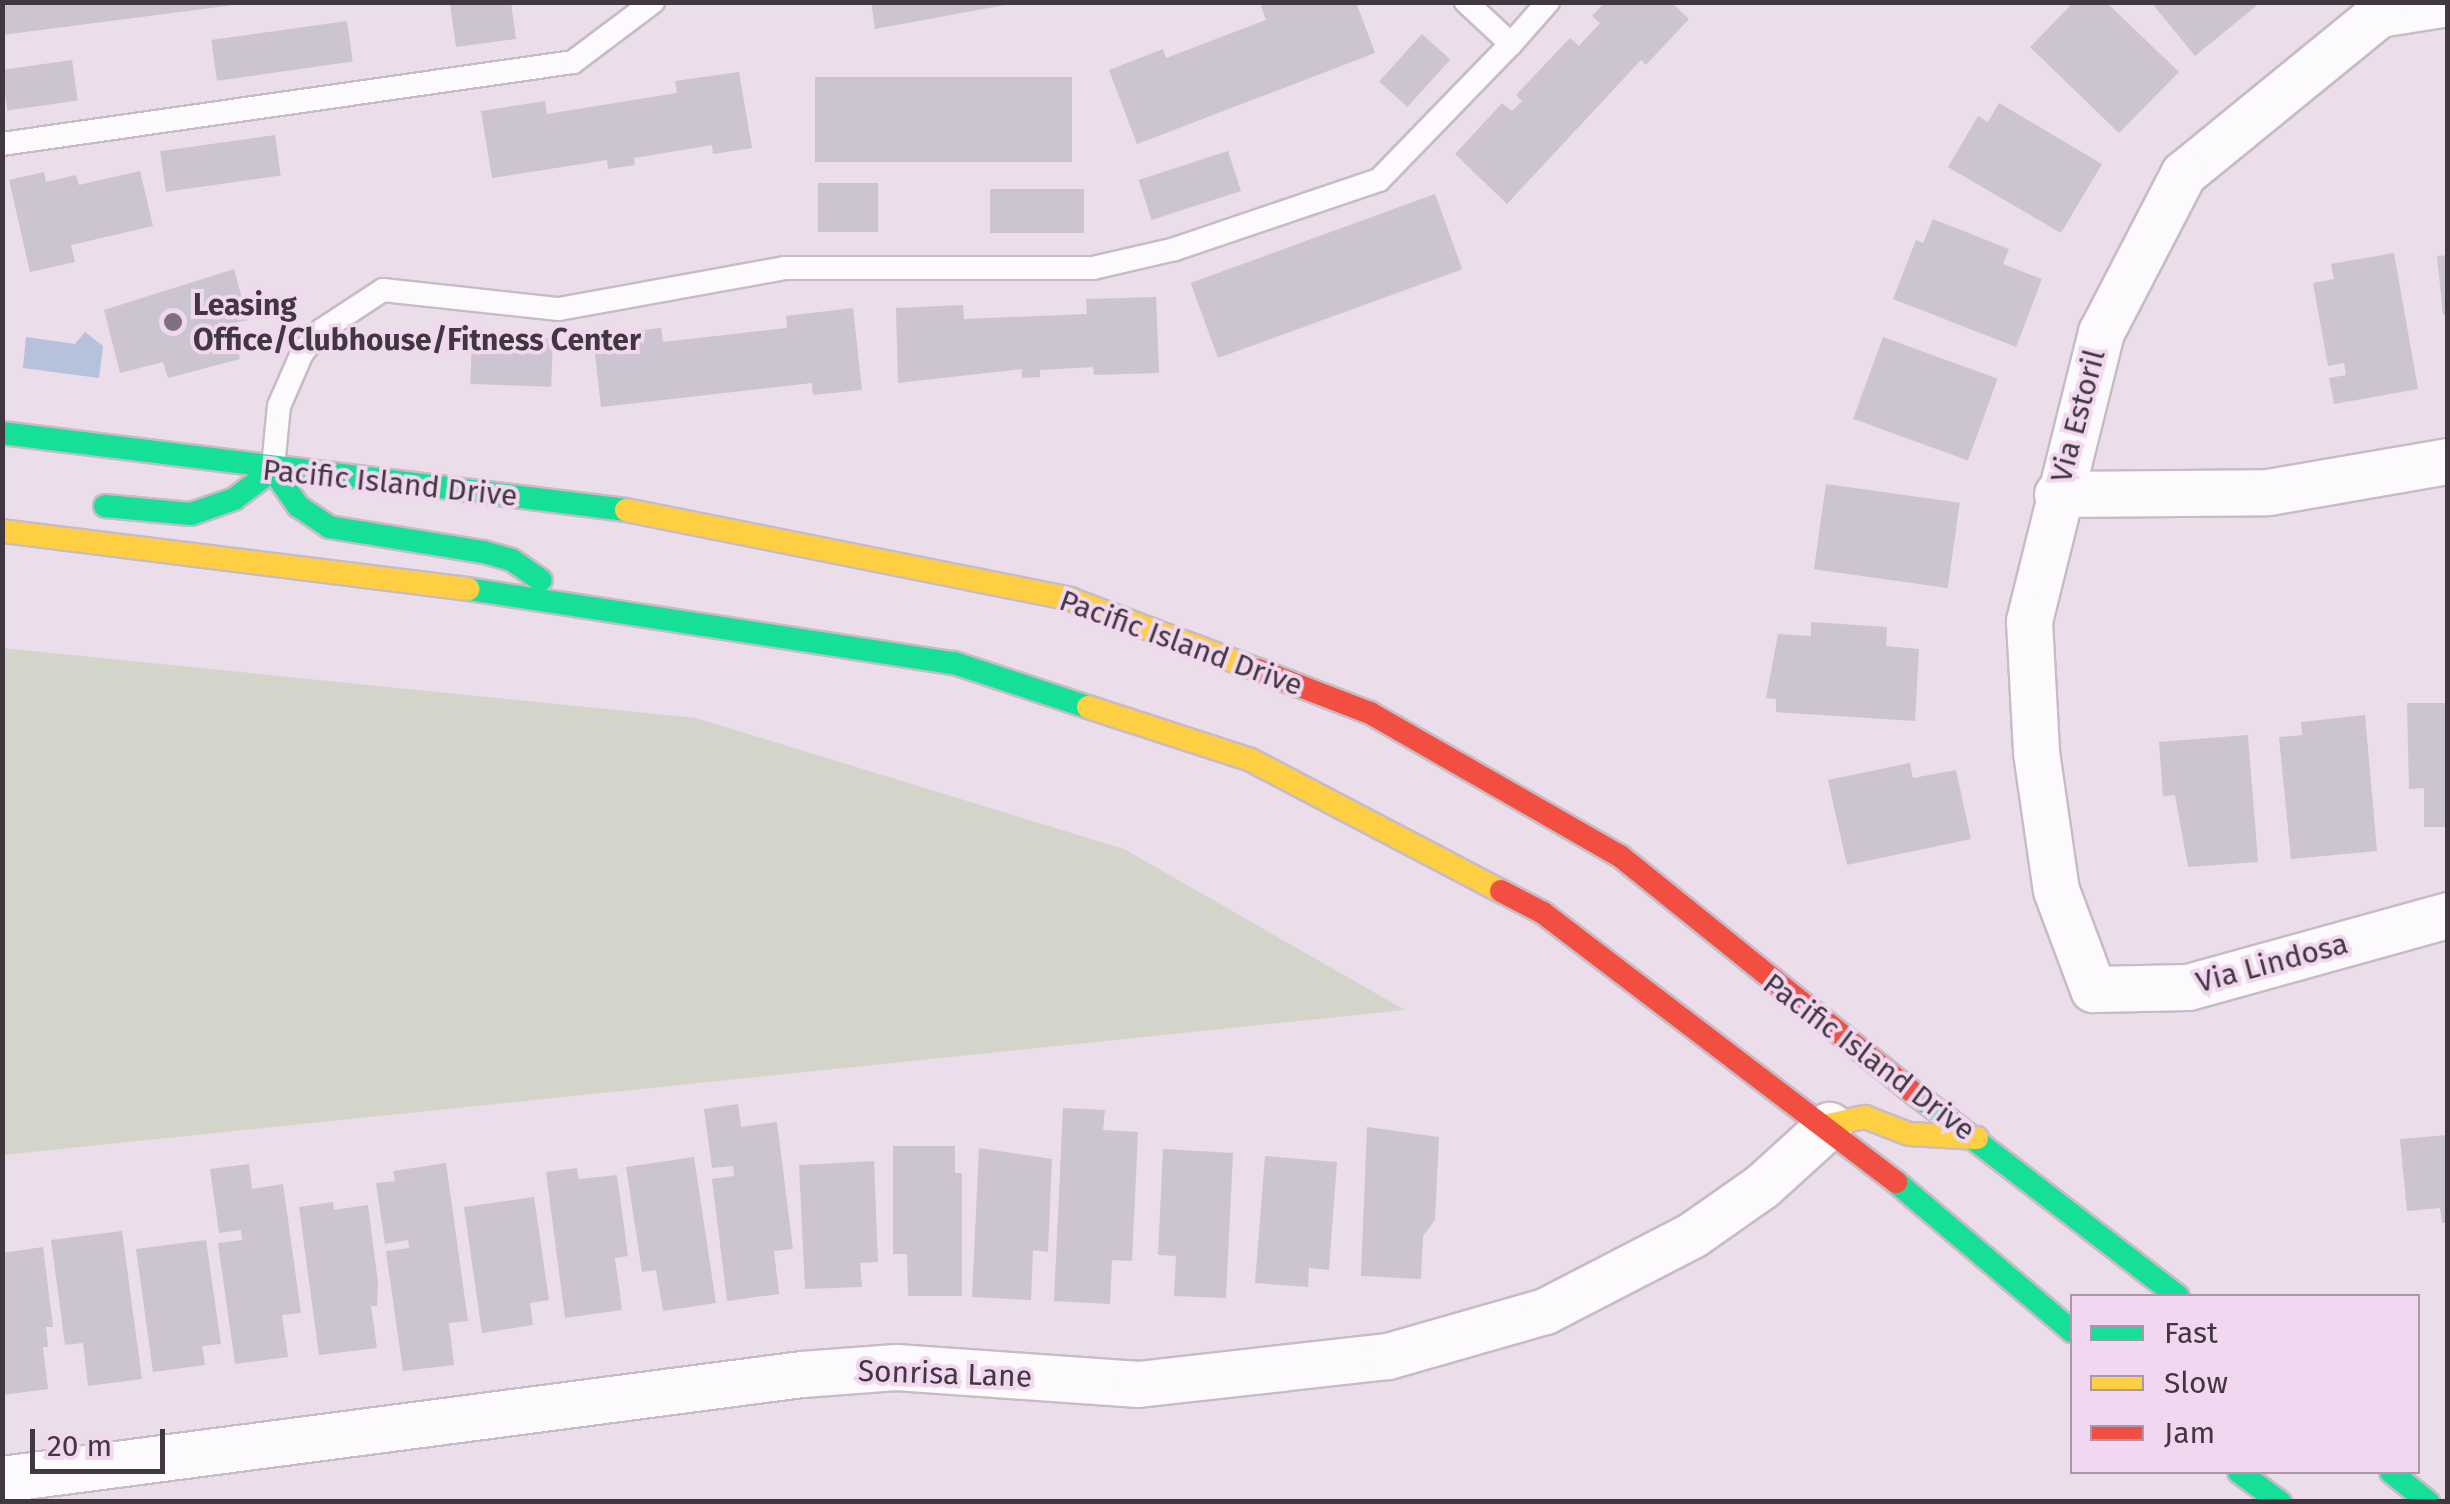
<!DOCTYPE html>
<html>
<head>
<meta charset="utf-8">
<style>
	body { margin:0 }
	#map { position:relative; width:2450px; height:1504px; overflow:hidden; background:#ebddea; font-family:"Fira Sans",sans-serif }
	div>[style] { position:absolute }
	.green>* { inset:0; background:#d4d5ca }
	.water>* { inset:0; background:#b6c1db }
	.building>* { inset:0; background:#ccc4d1; transform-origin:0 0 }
	.roads { filter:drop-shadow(2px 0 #c7bcc5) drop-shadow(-2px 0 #c7bcc5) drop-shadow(0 2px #c7bcc5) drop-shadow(0 -2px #c7bcc5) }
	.lane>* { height:22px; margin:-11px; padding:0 11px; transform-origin:11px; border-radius:11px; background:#fcfafc }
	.street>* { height:45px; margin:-22.5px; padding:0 22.5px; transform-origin:22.5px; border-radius:22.5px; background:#fcfafc }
	.fast>* { height:22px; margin:-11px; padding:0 11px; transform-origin:11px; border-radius:11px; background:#16e098 }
	.slow>* { height:22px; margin:-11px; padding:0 11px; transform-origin:11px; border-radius:11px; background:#ffcf43 }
	.jam>* { height:22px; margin:-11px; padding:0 11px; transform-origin:11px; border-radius:11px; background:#f24e42 }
	.dots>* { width:28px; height:28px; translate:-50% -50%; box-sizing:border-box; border:5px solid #f1d7ef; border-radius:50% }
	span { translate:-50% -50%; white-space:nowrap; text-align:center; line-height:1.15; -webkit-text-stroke:8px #f1d7ef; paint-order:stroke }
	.poi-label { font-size:30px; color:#413740; font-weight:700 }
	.left { translate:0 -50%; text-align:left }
	.street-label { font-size:30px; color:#413740 }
	.frame { position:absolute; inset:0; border:5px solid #413740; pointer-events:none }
	.legend { position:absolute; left:2070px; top:1294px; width:350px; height:180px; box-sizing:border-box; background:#f1d7ef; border:2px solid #ab97a9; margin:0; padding:12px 18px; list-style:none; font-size:30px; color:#413740 }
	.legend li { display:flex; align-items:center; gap:20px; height:50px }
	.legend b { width:50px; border:2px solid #ab97a9 }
	.scale { position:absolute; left:30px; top:1429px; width:135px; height:45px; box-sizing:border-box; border:5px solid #413740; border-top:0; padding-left:12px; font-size:30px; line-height:35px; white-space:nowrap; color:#413740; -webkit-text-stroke:8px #f1d7ef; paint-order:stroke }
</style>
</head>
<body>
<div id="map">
	<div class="green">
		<div style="clip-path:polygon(2px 648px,696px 718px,1124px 849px,1405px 1010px,3px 1155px)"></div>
	</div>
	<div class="water">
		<div style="clip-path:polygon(85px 332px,103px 346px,99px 378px,23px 368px,26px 337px,75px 344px)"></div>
	</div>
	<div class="building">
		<div style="clip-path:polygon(2px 2px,233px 2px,234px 5px,2px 35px)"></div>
		<div style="clip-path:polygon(511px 2px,516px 39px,456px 47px,450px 4px)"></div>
		<div style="clip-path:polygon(871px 2px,1010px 2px,1010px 4px,875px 29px)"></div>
		<div style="clip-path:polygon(1269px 2px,1356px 2px,1375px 53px,1137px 144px,1109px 70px,1163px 49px,1166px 58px,1266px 20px,1261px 6px)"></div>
		<div style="clip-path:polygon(1605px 2px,1671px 2px,1689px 19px,1646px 65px,1641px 60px,1507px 204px,1455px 154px,1502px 103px,1512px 111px,1522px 101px,1516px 95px,1570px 38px,1579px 46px,1600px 23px,1592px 16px)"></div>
		<div style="clip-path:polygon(2151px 2px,2261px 2px,2195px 56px)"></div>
		<div style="clip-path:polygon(2073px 3px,2107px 3px,2179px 72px,2119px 133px,2030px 47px)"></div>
		<div style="left:347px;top:21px;width:41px;height:137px;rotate:82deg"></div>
		<div style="left:1422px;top:34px;width:38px;height:64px;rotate:42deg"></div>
		<div style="left:72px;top:60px;width:41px;height:71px;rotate:82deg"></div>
		<div style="clip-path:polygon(739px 72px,752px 148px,713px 154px,712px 145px,634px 158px,635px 165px,608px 169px,607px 160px,492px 178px,481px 111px,545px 101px,547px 114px,677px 93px,675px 81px)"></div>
		<div style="left:815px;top:77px;width:257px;height:85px"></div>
		<div style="clip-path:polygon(1999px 103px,2102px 164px,2061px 233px,1948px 167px,1978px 116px,1988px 122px)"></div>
		<div style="left:275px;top:135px;width:41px;height:116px;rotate:82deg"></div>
		<div style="left:1228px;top:151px;width:42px;height:94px;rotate:72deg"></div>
		<div style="clip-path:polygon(140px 171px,153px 226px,71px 245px,75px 262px,30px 272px,9px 180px,44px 172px,46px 182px,76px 175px,79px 185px)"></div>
		<div style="left:818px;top:183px;width:60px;height:49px"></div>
		<div style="left:990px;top:189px;width:94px;height:44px"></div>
		<div style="left:1435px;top:194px;width:80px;height:260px;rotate:70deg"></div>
		<div style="clip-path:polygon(1933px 219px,2009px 249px,2003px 264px,2042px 279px,2016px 347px,1893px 299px,1916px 240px,1923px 243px)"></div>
		<div style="clip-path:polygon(2394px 253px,2418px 389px,2334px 404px,2329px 378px,2346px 375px,2344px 363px,2328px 366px,2313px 283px,2334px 279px,2331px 264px)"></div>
		<div style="clip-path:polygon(2448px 255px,2448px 315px,2443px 315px,2437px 256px)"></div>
		<div style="clip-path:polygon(234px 269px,248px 320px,230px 324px,240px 359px,168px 378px,163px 362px,120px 373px,104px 310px)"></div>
		<div style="clip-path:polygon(1156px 297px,1159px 373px,1094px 375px,1093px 367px,1040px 370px,1040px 377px,1022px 378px,1022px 369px,898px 383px,896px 308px,963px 305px,964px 319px,1087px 314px,1086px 299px)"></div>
		<div style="clip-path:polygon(853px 308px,862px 390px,813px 395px,812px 383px,601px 407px,593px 336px,661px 328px,663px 342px,787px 328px,786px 316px)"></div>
		<div style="left:472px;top:336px;width:81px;height:48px;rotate:2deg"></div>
		<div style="left:1883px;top:337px;width:122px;height:87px;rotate:20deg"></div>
		<div style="left:1826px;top:484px;width:135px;height:86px;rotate:8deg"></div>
		<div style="clip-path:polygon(1811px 622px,1887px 627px,1886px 646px,1919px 649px,1915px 721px,1776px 712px,1776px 699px,1766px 698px,1778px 634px,1811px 636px)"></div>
		<div style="clip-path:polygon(2407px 703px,2448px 703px,2448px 827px,2424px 827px,2424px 788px,2409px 789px)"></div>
		<div style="clip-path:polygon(2365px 715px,2377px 851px,2291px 859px,2279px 737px,2302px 735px,2301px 722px)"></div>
		<div style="clip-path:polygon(2248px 735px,2258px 862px,2188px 867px,2175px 795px,2163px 796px,2159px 742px)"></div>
		<div style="clip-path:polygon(1910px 763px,1913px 778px,1956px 770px,1971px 839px,1847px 865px,1828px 780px)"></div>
		<div style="clip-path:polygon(738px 1104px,741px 1127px,777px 1122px,793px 1249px,774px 1251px,779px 1294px,727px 1301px,712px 1179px,734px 1176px,733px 1166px,712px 1168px,704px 1109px)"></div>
		<div style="clip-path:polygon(1063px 1108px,1105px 1110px,1103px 1130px,1138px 1132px,1132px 1261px,1112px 1260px,1110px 1304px,1054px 1301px)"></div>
		<div style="clip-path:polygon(1367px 1127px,1439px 1137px,1435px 1220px,1423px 1236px,1421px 1279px,1361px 1276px)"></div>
		<div style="clip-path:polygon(2448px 1135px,2448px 1223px,2442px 1223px,2440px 1208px,2407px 1211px,2400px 1139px)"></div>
		<div style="clip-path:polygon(893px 1146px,955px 1146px,955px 1173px,962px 1173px,962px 1296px,908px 1296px,907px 1254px,893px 1254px)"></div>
		<div style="clip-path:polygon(979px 1148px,1052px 1159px,1048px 1252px,1033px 1250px,1031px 1300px,972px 1297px)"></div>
		<div style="clip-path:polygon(1163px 1149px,1233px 1153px,1226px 1298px,1174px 1296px,1176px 1256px,1158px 1255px)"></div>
		<div style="clip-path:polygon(1265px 1156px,1337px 1162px,1329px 1270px,1309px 1268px,1308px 1287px,1255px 1283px)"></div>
		<div style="clip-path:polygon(694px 1157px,716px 1303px,663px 1311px,656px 1270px,642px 1272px,626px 1167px)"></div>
		<div style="clip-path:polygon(874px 1161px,878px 1262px,860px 1263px,862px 1287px,805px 1289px,799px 1165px)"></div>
		<div style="clip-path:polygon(446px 1163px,468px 1321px,449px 1323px,454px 1365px,403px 1371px,386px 1251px,409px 1248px,408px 1240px,385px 1244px,376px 1183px,395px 1181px,393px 1171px)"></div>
		<div style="clip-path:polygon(249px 1164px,252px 1189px,283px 1184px,301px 1313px,282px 1315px,288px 1357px,235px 1364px,218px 1243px,242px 1240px,241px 1230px,219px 1233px,210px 1169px)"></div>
		<div style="clip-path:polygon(577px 1168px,579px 1179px,617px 1175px,628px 1256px,615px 1258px,622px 1310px,565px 1318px,546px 1172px)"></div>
		<div style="clip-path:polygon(534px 1197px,549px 1300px,530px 1303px,533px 1325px,482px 1333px,464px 1207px)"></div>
		<div style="clip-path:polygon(333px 1202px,334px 1210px,368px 1205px,378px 1283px,377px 1306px,371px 1306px,377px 1348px,319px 1355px,299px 1207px)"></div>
		<div style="clip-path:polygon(122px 1231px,142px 1379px,88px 1386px,83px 1343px,65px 1345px,51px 1240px)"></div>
		<div style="clip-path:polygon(206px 1240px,221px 1344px,202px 1346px,205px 1365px,153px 1372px,136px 1249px)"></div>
		<div style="clip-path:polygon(43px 1247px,53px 1327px,46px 1327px,48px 1347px,43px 1347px,48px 1389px,2px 1395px,2px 1253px)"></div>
	</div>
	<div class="roads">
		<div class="lane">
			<div style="left:1511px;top:44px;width:56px;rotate:-48.6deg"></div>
			<div style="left:2px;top:144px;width:577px;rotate:-8.17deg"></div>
			<div style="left:573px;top:62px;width:100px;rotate:-36.9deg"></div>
			<div style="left:273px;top:467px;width:61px;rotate:-84.4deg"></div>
			<div style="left:279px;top:406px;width:58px;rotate:-66.5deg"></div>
			<div style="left:302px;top:353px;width:30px;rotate:-49deg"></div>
			<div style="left:322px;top:330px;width:73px;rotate:-33.3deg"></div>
			<div style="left:383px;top:290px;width:177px;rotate:6.2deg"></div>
			<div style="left:559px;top:309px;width:229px;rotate:-10.3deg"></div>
			<div style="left:784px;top:268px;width:309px"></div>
			<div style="left:1093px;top:268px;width:84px;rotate:-13deg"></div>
			<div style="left:1175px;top:249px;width:215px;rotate:-18.7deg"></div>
			<div style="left:1379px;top:180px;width:190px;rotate:-45.9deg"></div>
			<div style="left:1511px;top:44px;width:62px;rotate:-137deg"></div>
		</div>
		<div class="street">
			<div style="left:2448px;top:3px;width:70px;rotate:170.9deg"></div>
			<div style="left:2379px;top:14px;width:253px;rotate:140.8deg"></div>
			<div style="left:2183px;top:174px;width:178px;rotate:117.4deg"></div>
			<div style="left:2101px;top:332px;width:298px;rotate:104deg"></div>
			<div style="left:2029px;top:621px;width:131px;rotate:86.9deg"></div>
			<div style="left:2036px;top:752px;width:139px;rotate:81.8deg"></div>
			<div style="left:2056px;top:890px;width:106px;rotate:69.5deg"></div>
			<div style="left:2093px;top:989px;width:95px;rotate:-1.2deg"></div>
			<div style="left:2188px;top:987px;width:270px;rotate:-15.5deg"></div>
			<div style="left:2057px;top:494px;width:211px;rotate:-0.5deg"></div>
			<div style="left:2268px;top:492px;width:183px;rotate:-9.8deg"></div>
			<div style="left:2px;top:1479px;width:807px;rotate:-7.48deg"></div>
			<div style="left:802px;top:1374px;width:94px;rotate:-4.3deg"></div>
			<div style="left:896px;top:1367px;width:243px;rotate:4deg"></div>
			<div style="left:1138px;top:1384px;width:252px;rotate:-6.4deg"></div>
			<div style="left:1388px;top:1356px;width:163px;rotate:-16deg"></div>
			<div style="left:1545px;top:1311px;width:165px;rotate:-27.3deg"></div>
			<div style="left:1692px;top:1235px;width:85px;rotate:-35deg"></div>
			<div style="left:1762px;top:1186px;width:91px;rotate:-42.3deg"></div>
		</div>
		<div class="fast">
			<div style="left:2px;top:433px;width:629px;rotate:7.03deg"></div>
			<div style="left:105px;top:506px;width:86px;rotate:5.3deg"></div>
			<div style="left:191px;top:514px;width:46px;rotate:-19.2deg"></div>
			<div style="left:234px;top:499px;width:49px;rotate:-36.6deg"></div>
			<div style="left:273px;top:470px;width:44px;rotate:55.2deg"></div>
			<div style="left:298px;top:506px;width:37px;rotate:34deg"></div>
			<div style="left:329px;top:527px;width:157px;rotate:9.2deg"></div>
			<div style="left:484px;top:552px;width:29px;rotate:16deg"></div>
			<div style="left:512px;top:560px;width:35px;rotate:35deg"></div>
			<div style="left:468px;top:589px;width:492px;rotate:8.7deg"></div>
			<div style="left:954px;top:663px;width:141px;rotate:18.2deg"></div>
			<div style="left:1914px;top:1093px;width:333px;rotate:37.6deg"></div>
			<div style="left:1896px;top:1182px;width:231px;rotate:40.3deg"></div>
			<div style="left:2239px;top:1472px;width:51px;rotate:36.2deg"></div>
			<div style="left:2391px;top:1472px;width:48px;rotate:39deg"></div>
		</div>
		<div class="slow">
			<div style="left:626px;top:510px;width:453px;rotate:11.3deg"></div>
			<div style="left:1070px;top:599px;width:201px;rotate:20.7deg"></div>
			<div style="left:2px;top:531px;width:470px;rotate:7.1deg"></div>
			<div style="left:1088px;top:707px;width:171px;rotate:18deg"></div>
			<div style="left:1251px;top:760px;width:282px;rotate:27.7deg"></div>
			<div style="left:1829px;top:1125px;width:37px;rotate:-13deg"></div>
			<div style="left:1865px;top:1117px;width:47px;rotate:21.1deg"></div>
			<div style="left:1909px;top:1134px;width:68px;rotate:3.4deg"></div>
		</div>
		<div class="jam">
			<div style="left:1258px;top:670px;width:120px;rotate:21deg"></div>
			<div style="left:1370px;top:713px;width:288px;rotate:29.8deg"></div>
			<div style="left:1620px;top:856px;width:378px;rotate:38.9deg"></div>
			<div style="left:1501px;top:891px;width:47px;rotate:27.6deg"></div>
			<div style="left:1543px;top:913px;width:444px;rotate:37.3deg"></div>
		</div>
	</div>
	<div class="dots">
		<div style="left:173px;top:322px;background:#7c717c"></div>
	</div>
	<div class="poi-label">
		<span class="left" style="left:193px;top:322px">Leasing<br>Office/Clubhouse/Fitness Center</span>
	</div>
	<div class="street-label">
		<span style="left:2078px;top:416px;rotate:-75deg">Via Estoril</span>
		<span style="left:390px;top:483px;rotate:6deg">Pacific Island Drive</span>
		<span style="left:1181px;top:643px;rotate:20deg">Pacific Island Drive</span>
		<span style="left:2272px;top:963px;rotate:-15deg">Via Lindosa</span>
		<span style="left:1869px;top:1057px;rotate:37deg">Pacific Island Drive</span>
		<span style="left:945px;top:1374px;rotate:2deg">Sonrisa Lane</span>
	</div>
	<div class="frame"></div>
	<ul class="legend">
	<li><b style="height:12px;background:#16e098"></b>Fast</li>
	<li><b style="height:12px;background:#ffcf43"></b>Slow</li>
	<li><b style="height:12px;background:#f24e42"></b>Jam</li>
	</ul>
	<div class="scale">20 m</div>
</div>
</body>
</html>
